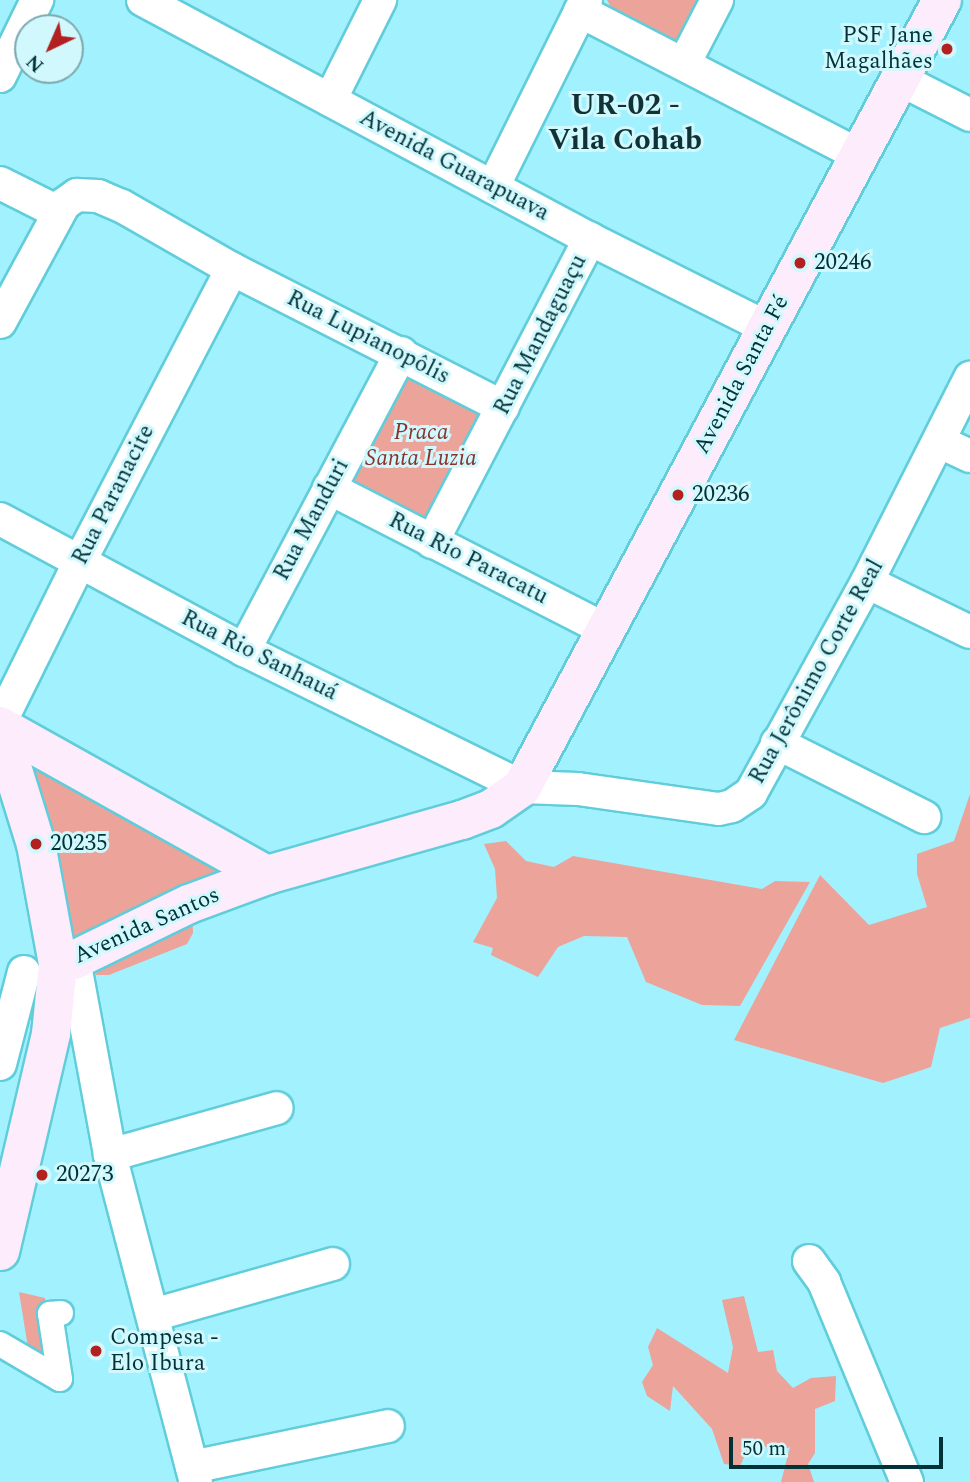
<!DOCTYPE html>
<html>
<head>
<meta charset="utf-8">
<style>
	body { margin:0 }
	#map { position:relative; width:970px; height:1482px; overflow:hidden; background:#a1f2fe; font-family:Spectral,serif }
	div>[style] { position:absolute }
	.green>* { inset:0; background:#eba39a }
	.roads { filter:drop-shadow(2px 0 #61cddb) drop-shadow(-2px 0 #61cddb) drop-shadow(0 2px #61cddb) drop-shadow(0 -2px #61cddb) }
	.pedestrian>* { height:24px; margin:-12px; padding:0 12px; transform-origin:12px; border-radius:12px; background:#fff }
	.minor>* { height:32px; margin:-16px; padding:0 16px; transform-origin:16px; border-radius:16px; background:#fff }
	.secondary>* { height:38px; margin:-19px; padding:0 19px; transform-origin:19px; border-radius:19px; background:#fdecfc }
	.dots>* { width:19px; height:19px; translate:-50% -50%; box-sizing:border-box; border:4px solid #d1f8fd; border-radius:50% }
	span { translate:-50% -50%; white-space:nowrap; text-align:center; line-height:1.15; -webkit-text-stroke:6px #d1f8fd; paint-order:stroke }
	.poi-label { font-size:23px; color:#003338 }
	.right { translate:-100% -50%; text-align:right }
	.left { translate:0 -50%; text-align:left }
	.street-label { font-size:23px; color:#003338 }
	.park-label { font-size:23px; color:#8a322b; font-style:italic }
	.district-label { font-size:30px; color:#0f3237; font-weight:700 }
	.north { position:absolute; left:14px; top:14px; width:70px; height:70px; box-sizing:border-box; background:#d1f8fd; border:2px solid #7da9ae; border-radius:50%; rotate:224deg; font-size:19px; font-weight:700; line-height:28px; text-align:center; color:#003338 }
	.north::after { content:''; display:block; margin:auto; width:24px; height:32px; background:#b22120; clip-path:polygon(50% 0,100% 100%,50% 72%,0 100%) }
	.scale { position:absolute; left:729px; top:1437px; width:214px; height:32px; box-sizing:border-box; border:4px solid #003338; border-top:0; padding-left:9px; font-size:21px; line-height:24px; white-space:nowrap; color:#003338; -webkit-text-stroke:5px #d1f8fd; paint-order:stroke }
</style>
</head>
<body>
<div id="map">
	<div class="green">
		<div style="clip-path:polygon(607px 0,706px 0,683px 38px,673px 43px,615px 15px)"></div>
		<div style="clip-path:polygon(413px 370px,487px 409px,436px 516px,424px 523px,358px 488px,352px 481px)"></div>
		<div style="clip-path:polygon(0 728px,250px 874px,74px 960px)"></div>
		<div style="clip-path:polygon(970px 794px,970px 1018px,940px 1028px,931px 1067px,883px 1083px,734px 1040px,820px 875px,869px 925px,927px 907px,917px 874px,917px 854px,954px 841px)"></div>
		<div style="clip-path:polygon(506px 841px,526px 861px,554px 867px,573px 856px,762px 889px,775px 881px,810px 882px,740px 1006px,702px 1005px,646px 982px,627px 937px,584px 936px,558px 947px,538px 977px,491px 955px,493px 948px,473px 942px,497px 898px,495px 869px,484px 844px)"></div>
		<div style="clip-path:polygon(192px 908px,193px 933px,187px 944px,109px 975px,95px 975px,110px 958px)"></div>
		<div style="clip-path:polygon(19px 1292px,45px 1298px,52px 1368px,29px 1354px)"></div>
		<div style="clip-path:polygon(744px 1296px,758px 1352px,773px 1350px,777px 1371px,793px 1388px,811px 1378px,836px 1376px,835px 1401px,815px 1409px,815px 1453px,808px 1464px,814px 1482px,781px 1482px,790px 1447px,775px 1453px,753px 1438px,740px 1466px,724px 1464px,712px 1429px,673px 1386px,670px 1411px,647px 1396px,642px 1382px,653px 1365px,648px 1347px,657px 1328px,728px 1373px,733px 1347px,722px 1300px)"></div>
	</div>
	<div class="roads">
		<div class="pedestrian">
			<div style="left:0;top:1344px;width:69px;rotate:30.3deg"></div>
			<div style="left:60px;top:1379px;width:66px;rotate:-98.7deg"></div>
			<div style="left:50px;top:1314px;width:11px;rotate:-5deg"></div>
		</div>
		<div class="minor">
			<div style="left:143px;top:0;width:507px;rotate:28.13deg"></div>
			<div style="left:590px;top:239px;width:199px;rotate:26.6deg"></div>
			<div style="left:580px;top:11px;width:312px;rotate:27.3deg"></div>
			<div style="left:685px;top:62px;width:70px;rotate:-62.7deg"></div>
			<div style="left:0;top:76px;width:85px;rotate:-64deg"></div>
			<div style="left:901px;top:80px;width:77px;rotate:26.9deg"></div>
			<div style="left:330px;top:100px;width:112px;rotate:-63.4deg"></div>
			<div style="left:0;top:183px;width:65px;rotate:26.6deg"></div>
			<div style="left:493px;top:187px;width:209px;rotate:-63.6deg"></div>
			<div style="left:0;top:322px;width:134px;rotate:-61.5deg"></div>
			<div style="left:64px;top:204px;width:16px;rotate:-35deg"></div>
			<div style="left:77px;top:195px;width:21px;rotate:3deg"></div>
			<div style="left:98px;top:196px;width:26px;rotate:23deg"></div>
			<div style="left:122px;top:206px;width:127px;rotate:29.8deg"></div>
			<div style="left:232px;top:269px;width:304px;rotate:27deg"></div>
			<div style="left:940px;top:442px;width:33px;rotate:25deg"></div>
			<div style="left:329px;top:488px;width:312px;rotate:27.1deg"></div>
			<div style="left:0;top:519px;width:277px;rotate:28.2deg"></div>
			<div style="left:244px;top:650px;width:310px;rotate:26.2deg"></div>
			<div style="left:522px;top:787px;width:56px;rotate:2deg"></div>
			<div style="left:578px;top:789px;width:142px;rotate:8.1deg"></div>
			<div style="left:719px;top:809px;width:13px;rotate:-13deg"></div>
			<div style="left:732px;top:806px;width:23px;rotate:-34deg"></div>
			<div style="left:751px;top:793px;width:241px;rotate:-61.2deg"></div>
			<div style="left:867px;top:582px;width:229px;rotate:-63.2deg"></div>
			<div style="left:432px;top:542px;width:342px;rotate:-62.5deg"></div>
			<div style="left:867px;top:582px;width:114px;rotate:25.9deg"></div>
			<div style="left:244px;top:650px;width:336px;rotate:-62.1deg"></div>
			<div style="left:0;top:723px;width:181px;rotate:-63.7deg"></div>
			<div style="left:80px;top:561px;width:329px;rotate:-62.5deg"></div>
			<div style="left:777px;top:743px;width:165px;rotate:26.7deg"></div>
			<div style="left:74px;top:960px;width:198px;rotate:79.5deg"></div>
			<div style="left:110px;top:1155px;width:338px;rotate:75.3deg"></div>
			<div style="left:0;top:1064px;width:95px;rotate:-75.4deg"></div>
			<div style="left:110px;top:1155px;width:173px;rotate:-15.7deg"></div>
			<div style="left:809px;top:1261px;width:26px;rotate:54deg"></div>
			<div style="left:824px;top:1282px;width:217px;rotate:67.5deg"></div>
			<div style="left:153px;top:1315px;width:187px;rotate:-15.8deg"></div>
			<div style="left:192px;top:1467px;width:200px;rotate:-11.8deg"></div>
		</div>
		<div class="secondary">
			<div style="left:0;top:726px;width:306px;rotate:29.2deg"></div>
			<div style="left:0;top:728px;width:121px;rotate:72.8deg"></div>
			<div style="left:36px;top:844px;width:122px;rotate:79.6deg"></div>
			<div style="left:58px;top:964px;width:70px;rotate:95.7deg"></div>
			<div style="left:51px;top:1034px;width:223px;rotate:103.2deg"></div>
			<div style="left:58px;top:964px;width:16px;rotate:-14deg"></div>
			<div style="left:74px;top:960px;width:128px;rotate:-26deg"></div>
			<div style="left:189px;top:904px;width:83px;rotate:-20.4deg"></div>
			<div style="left:267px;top:875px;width:203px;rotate:-15.8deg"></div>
			<div style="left:462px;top:820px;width:31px;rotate:-21deg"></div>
			<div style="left:491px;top:809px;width:38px;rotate:-35deg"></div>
			<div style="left:522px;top:787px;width:892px;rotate:-61.91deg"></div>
		</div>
	</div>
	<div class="dots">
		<div style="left:947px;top:49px;background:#b22120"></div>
		<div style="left:800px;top:263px;background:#b22120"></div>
		<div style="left:678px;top:495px;background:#b22120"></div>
		<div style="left:36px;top:844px;background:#b22120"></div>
		<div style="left:42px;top:1175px;background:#b22120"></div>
		<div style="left:96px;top:1351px;background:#b22120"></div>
	</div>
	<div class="poi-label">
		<span class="right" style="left:933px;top:49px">PSF Jane<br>Magalhães</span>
		<span class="left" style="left:814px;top:263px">20246</span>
		<span class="left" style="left:692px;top:495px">20236</span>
		<span class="left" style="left:50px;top:844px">20235</span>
		<span class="left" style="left:56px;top:1175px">20273</span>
		<span class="left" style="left:110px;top:1351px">Compesa -<br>Elo Ibura</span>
	</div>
	<div class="street-label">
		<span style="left:454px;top:166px;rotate:28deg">Avenida Guarapuava</span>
		<span style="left:541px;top:335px;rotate:-63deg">Rua Mandaguaçu</span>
		<span style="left:368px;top:338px;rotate:27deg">Rua Lupianopôlis</span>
		<span style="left:742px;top:375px;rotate:-62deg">Avenida Santa Fé</span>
		<span style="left:114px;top:495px;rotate:-63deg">Rua Paranacite</span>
		<span style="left:312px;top:520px;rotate:-62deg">Rua Manduri</span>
		<span style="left:468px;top:559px;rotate:27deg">Rua Rio Paracatu</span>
		<span style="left:259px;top:656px;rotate:27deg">Rua Rio Sanhauá</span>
		<span style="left:817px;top:672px;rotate:-61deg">Rua Jerônimo Corte Real</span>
		<span style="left:147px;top:926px;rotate:-24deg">Avenida Santos</span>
	</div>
	<div class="park-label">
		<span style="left:421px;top:446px">Praca<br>Santa Luzia</span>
	</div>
	<div class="district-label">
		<span style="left:625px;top:122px">UR-02 -<br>Vila Cohab</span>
	</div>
	<div class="north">N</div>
	<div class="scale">50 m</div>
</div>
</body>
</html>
